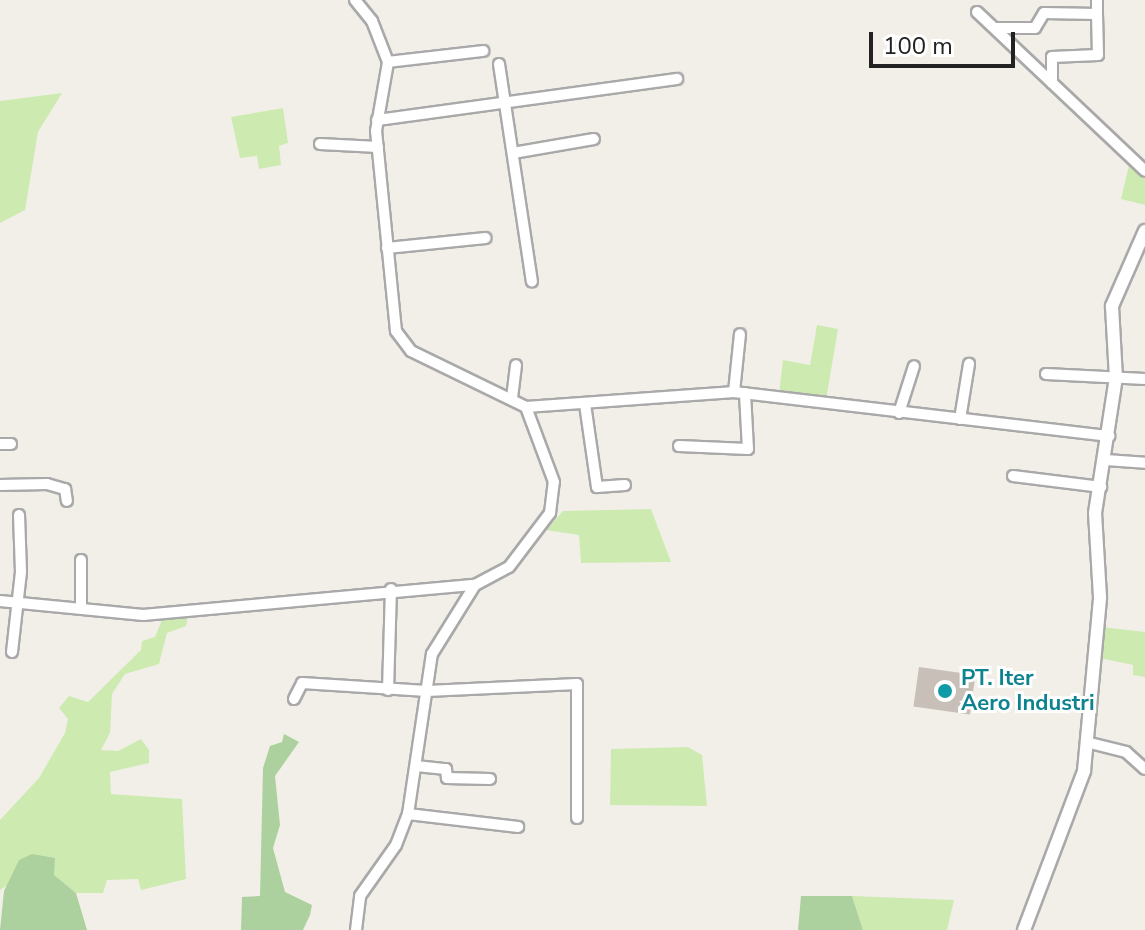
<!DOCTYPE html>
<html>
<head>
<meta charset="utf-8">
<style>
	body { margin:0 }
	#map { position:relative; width:1145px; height:930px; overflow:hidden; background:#f2efe9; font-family:"Nunito Sans",sans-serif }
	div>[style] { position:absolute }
	.grass>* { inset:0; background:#cdebb0 }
	.forest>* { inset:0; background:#add19e }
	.building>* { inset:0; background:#c7bfb8; transform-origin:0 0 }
	.roads { filter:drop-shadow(2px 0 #a9a9a9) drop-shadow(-2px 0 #a9a9a9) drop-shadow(0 2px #a9a9a9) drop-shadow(0 -2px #a9a9a9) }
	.minor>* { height:10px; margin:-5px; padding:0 5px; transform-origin:5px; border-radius:5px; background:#fff }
	.tertiary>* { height:12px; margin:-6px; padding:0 6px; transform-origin:6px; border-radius:6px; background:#fff }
	.dots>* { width:22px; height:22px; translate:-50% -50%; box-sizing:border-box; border:4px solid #fff; border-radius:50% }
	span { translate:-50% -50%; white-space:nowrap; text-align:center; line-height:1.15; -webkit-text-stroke:6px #fff; paint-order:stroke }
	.culture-label { font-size:22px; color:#0d838f; font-weight:700 }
	.left { translate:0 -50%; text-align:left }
	.scale { position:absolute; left:869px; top:32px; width:146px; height:36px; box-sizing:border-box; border:4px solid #222; border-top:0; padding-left:10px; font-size:24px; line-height:28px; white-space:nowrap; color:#222; -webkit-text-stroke:6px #fff; paint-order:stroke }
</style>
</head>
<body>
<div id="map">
	<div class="grass">
		<div style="clip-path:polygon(62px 93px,38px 132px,25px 210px,0 223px,0 101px)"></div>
		<div style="clip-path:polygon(283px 108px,288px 143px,279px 146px,281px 165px,259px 169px,257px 156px,240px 158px,231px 117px)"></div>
		<div style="clip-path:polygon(1130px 161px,1145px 176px,1145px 205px,1121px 199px)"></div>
		<div style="clip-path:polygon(817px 325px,838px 329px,826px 400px,779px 394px,783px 360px,810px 365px)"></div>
		<div style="clip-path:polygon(651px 509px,671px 562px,581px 563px,579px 535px,546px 530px,563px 511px)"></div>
		<div style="clip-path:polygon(188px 616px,186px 626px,167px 633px,159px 664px,125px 674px,112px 694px,110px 733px,101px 750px,118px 751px,141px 739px,149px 750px,149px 763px,110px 772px,111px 794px,182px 799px,186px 879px,141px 890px,138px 879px,107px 880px,103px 893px,76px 893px,53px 875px,15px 869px,12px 882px,0 890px,0 820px,39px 778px,65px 733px,68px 719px,59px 708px,69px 696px,88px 702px,141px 650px,142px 641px,155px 637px,162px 620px)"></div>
		<div style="clip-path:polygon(1102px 627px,1145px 632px,1145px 677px,1133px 675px,1133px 665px,1100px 658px)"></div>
		<div style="clip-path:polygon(688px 747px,702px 755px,707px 806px,610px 805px,611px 749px)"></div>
		<div style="clip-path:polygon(852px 896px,954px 900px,947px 930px,863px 930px)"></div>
	</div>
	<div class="forest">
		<div style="clip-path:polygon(284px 734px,299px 742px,275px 776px,280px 825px,273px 848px,285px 892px,312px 905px,310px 915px,303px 930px,241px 930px,242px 897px,260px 896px,263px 768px,270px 746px,282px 742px)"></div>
		<div style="clip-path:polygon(32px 854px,55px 858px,54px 875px,76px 893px,87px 930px,0 930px,4px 891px,19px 860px)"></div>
		<div style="clip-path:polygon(801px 896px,852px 896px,863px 930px,798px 930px)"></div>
	</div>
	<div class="building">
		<div style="left:919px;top:667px;width:57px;height:40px;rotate:8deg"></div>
	</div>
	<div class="roads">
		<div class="minor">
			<div style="left:977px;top:12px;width:231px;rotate:43.4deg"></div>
			<div style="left:995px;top:28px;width:40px"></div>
			<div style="left:1035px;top:28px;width:17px;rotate:-59deg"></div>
			<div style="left:1044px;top:13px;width:53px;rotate:1.1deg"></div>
			<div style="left:1097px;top:14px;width:14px;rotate:-90deg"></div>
			<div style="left:388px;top:62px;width:96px;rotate:-6.6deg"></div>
			<div style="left:499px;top:64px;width:220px;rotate:81.4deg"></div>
			<div style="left:1052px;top:83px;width:26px;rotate:-90deg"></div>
			<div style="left:1052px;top:57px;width:46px;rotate:-2.5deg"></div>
			<div style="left:1098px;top:55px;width:41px;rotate:-91.4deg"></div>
			<div style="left:377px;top:120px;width:303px;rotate:-7.8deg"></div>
			<div style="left:320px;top:144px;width:58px;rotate:3deg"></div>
			<div style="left:513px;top:153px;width:82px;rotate:-9.8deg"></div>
			<div style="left:387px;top:248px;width:99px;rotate:-5.8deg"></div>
			<div style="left:1046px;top:374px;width:99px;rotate:2.9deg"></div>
			<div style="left:734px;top:392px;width:58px;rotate:-84.1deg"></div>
			<div style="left:512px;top:398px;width:33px;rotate:-83deg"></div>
			<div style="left:585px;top:404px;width:84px;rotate:81.8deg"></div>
			<div style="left:597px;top:487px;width:28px;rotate:-4deg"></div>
			<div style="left:526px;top:407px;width:209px;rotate:-4.1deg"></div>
			<div style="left:734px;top:392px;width:378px;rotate:6.7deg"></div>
			<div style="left:899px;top:413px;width:49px;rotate:-72.3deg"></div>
			<div style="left:960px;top:419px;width:56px;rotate:-80.7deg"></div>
			<div style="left:0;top:444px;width:11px"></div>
			<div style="left:679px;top:446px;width:69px;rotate:2.5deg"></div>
			<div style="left:748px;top:449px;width:56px;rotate:-93.1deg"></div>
			<div style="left:1106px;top:460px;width:39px;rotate:4deg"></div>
			<div style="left:1013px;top:476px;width:89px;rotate:7.1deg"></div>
			<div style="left:0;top:485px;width:47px;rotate:-1.2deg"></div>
			<div style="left:47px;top:484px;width:19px;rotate:16deg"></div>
			<div style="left:65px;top:489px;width:12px;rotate:81deg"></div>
			<div style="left:81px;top:560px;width:45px;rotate:90deg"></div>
			<div style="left:0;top:601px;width:144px;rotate:5.6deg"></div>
			<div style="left:143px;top:615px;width:333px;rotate:-5.2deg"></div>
			<div style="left:475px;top:585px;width:38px;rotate:-28deg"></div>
			<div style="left:509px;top:567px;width:68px;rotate:-52.8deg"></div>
			<div style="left:550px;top:513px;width:31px;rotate:-83deg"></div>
			<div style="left:554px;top:482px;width:80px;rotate:-110.5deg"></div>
			<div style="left:526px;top:407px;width:128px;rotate:-154deg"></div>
			<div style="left:411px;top:351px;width:25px;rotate:-127deg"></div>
			<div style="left:396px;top:331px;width:201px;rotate:-95.7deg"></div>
			<div style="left:376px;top:131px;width:70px;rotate:-80.1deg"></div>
			<div style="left:388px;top:62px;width:44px;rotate:-111.3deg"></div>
			<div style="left:372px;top:21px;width:27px;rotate:-129deg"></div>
			<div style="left:12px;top:652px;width:81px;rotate:-83.6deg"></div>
			<div style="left:21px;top:572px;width:57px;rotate:-92deg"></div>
			<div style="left:388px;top:690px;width:101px;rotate:-88.3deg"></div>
			<div style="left:294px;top:699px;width:18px;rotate:-63deg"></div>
			<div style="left:302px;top:683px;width:125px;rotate:3.7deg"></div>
			<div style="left:427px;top:691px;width:150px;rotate:-2.7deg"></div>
			<div style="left:577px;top:684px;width:134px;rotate:90deg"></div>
			<div style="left:1086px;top:742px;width:41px;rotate:14deg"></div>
			<div style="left:1126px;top:752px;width:25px;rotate:42deg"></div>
			<div style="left:416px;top:766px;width:30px;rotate:6deg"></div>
			<div style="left:446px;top:769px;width:9px;rotate:84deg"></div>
			<div style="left:447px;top:778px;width:43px;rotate:1.3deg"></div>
			<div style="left:408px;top:814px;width:111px;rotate:6.7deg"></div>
			<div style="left:356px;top:930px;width:34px;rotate:-83deg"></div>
			<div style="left:360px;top:896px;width:62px;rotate:-54.8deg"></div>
			<div style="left:396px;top:845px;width:33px;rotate:-69deg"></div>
			<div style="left:408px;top:814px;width:162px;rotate:-81.5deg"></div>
			<div style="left:432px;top:654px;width:81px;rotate:-58.1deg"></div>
		</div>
		<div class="tertiary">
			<div style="left:1024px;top:930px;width:170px;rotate:-69.3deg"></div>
			<div style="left:1084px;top:771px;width:175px;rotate:-84.7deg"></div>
			<div style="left:1100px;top:597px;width:84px;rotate:-93.4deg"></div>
			<div style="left:1095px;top:513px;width:137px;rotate:-81.2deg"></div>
			<div style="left:1116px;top:378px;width:72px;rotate:-93.2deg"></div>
			<div style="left:1112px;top:306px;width:82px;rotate:-66.3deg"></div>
		</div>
	</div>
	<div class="dots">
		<div style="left:945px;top:691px;background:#0f9aa8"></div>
	</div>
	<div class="culture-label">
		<span class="left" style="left:961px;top:691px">PT. Iter<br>Aero Industri</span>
	</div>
	<div class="scale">100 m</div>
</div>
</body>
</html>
